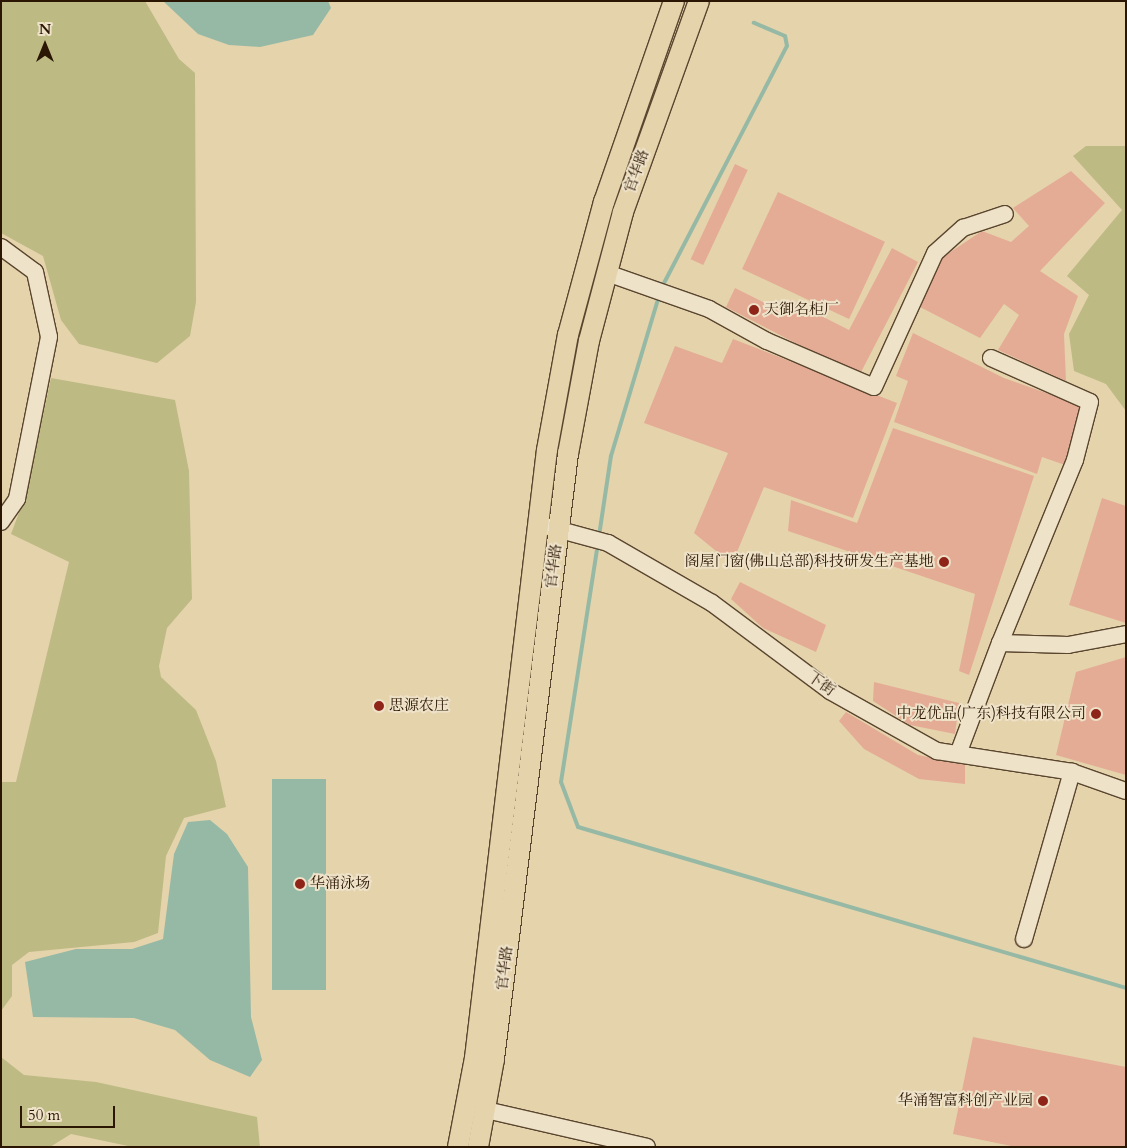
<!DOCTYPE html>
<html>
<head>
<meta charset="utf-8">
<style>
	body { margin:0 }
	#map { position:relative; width:1127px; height:1148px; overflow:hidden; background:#e5d3ac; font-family:Cardo,"Noto Serif SC",serif }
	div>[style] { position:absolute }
	.green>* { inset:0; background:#bdba84 }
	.water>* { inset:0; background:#96b9a5; transform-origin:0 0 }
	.stream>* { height:4px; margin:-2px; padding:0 2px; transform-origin:2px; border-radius:2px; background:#96b9a5 }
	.building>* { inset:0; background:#e4ac95; transform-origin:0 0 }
	.roads { filter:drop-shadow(1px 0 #5a452e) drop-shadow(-1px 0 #5a452e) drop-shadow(0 1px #5a452e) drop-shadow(0 -1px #5a452e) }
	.minor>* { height:16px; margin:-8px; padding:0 8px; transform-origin:8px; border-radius:8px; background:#eee2c9 }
	.major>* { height:20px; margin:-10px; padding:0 10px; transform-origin:10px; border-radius:10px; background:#e5d3ac }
	.dots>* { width:14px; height:14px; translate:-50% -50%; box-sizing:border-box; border:2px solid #eee2c9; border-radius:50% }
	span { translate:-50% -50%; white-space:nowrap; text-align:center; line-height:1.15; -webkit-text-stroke:4px #eee2c9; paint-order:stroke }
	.street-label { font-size:15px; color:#2b1604 }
	.poi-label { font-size:15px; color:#2b1604 }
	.left { translate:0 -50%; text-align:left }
	.right { translate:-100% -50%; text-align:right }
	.frame { position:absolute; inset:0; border:2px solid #2b1604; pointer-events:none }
	.north { position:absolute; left:20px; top:20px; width:50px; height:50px; -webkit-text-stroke:4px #eee2c9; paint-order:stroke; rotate:0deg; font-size:14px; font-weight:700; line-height:20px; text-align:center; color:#2b1604 }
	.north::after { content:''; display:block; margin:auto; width:18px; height:22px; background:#2b1604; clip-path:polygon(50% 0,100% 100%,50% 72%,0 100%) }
	.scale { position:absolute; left:20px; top:1106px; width:95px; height:22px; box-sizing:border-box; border:2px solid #2b1604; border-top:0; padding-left:6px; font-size:15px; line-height:18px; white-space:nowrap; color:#2b1604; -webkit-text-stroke:4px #eee2c9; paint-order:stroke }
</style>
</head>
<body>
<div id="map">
	<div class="green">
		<div style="clip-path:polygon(1px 1px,145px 1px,179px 59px,195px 73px,196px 302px,190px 336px,157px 363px,79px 344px,61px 320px,43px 256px,1px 233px)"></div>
		<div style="clip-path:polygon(1086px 146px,1126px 146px,1126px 411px,1106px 384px,1074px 371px,1069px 334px,1089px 295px,1067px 276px,1122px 210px,1073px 156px)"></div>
		<div style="clip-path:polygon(51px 378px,175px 400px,189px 471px,192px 599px,167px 628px,159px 666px,161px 677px,196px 710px,216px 761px,226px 807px,184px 818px,166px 856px,158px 933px,134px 942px,29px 952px,12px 965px,12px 996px,1px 1011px,1px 782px,16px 782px,69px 562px,11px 534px,26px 494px)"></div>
		<div style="clip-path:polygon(1px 1057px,24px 1075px,96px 1082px,257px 1117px,260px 1147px,133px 1147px,71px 1134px,50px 1147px,1px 1147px)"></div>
	</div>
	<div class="water">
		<div style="clip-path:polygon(163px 1px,328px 1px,331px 8px,313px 35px,260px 47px,229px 45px,198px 34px)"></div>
		<div style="left:272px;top:779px;width:54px;height:211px"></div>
		<div style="clip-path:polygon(210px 820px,227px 834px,248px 867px,251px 1017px,262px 1060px,250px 1077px,210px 1060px,175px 1030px,134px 1018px,33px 1017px,25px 962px,76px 949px,132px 949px,163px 939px,174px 854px,188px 822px)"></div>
	</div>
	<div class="stream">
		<div style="left:662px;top:287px;width:271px;rotate:-62.6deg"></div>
		<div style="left:787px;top:46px;width:10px;rotate:-101deg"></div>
		<div style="left:785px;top:36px;width:34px;rotate:-157deg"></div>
		<div style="left:599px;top:536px;width:81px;rotate:-81.5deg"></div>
		<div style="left:611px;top:456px;width:167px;rotate:-73.3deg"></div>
		<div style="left:598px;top:543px;width:242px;rotate:98.8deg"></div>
		<div style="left:561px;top:782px;width:48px;rotate:69.3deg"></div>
		<div style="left:578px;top:827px;width:571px;rotate:16.37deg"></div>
	</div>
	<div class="building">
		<div style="left:735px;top:164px;width:14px;height:105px;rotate:25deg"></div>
		<div style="clip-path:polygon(1071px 171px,1105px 203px,1040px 271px,1078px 296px,1064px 334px,1066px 381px,998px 350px,1019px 315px,1004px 304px,980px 338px,920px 307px,943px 257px,982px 231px,1011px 242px,1029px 226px,1013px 208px)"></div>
		<div style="left:778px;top:192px;width:118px;height:85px;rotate:25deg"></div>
		<div style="clip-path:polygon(892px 248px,918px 262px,859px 376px,726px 307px,735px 288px,783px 312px,790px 300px,849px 330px)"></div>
		<div style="clip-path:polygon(913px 333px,1004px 378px,1083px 406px,1065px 465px,1042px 457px,1037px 474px,894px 422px,908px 381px,896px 376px)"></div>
		<div style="clip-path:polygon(733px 339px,897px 403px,853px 518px,764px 487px,732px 564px,694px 533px,728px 453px,644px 423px,675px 346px,722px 363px)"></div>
		<div style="clip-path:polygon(893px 428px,1034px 476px,969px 675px,959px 671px,975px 594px,788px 531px,791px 500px,857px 523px)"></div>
		<div style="clip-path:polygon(1102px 498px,1126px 506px,1126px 623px,1069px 605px)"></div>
		<div style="clip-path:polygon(740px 582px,826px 625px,816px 652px,763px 628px,731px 599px)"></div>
		<div style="clip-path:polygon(1126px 657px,1126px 775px,1056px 755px,1076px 672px)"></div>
		<div style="clip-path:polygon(874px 682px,959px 703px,955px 734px,910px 725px,873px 701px)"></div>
		<div style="clip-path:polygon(846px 712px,918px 755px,965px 765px,965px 784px,919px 779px,864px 749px,839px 721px)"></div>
		<div style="clip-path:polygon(973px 1037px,1126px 1067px,1126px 1147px,1016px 1147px,953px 1134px)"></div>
	</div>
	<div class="roads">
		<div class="minor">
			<div style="left:1px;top:247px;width:42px;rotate:36.3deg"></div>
			<div style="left:35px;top:272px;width:66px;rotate:77.8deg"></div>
			<div style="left:49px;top:337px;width:165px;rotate:101.2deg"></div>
			<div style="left:17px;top:499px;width:28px;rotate:125deg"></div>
			<div style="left:607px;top:273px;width:108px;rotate:19.4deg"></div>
			<div style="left:709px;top:309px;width:66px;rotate:28.9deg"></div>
			<div style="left:767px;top:341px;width:116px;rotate:23.3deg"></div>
			<div style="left:874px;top:387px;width:147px;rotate:-65.5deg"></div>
			<div style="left:935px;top:253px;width:38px;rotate:-42deg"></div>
			<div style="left:963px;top:228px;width:44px;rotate:-18.4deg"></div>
			<div style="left:991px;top:358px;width:108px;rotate:24deg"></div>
			<div style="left:1090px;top:402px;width:60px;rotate:104.5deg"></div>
			<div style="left:1075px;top:460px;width:198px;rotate:112.3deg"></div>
			<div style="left:538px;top:524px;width:73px;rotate:15.2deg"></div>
			<div style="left:608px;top:543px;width:120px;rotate:30deg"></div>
			<div style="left:712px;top:603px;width:147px;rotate:36.7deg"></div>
			<div style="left:830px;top:691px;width:123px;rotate:29.3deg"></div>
			<div style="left:937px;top:751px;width:137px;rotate:8.8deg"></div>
			<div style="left:1072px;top:772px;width:57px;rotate:19.4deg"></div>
			<div style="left:958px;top:754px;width:119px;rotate:-69.3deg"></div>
			<div style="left:1000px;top:643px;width:68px;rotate:1.7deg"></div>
			<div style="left:1068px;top:645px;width:59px;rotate:-10.7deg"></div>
			<div style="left:1024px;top:939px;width:174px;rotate:-74deg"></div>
			<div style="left:486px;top:1110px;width:165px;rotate:12.9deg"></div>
		</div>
		<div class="major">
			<div style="left:458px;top:1147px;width:91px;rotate:-79.2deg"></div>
			<div style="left:475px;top:1058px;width:612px;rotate:-83.25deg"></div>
			<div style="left:547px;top:450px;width:117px;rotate:-79.7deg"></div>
			<div style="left:568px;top:335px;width:138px;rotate:-74.9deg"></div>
			<div style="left:604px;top:202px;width:213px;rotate:-70.8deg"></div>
			<div style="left:478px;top:1147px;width:89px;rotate:-79.7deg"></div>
			<div style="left:494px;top:1059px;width:610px;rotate:-83.03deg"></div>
			<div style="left:568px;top:454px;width:115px;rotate:-79.5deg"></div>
			<div style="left:589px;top:341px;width:133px;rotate:-75.2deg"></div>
			<div style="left:623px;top:212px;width:224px;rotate:-70.2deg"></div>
		</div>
	</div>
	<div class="dots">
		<div style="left:754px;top:310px;background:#8f2418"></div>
		<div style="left:944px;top:562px;background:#8f2418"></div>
		<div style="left:379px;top:706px;background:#8f2418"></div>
		<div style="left:1096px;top:714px;background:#8f2418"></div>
		<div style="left:300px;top:884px;background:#8f2418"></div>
		<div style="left:1043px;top:1101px;background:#8f2418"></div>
	</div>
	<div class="street-label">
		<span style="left:637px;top:171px;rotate:-70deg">官华路</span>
		<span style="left:554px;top:566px;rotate:-83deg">官华路</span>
		<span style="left:821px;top:684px;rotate:35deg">下街</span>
		<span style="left:505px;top:968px;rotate:-83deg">官华路</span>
	</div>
	<div class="poi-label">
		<span class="left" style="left:764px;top:310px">天御名柜厂</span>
		<span class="right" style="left:934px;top:562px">阁屋门窗(佛山总部)科技研发生产基地</span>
		<span class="left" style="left:389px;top:706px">思源农庄</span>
		<span class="right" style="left:1086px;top:714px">中龙优品(广东)科技有限公司</span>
		<span class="left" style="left:310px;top:884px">华涌泳场</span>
		<span class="right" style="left:1033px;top:1101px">华涌智富科创产业园</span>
	</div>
	<div class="frame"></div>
	<div class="north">N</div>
	<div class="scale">50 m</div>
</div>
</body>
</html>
